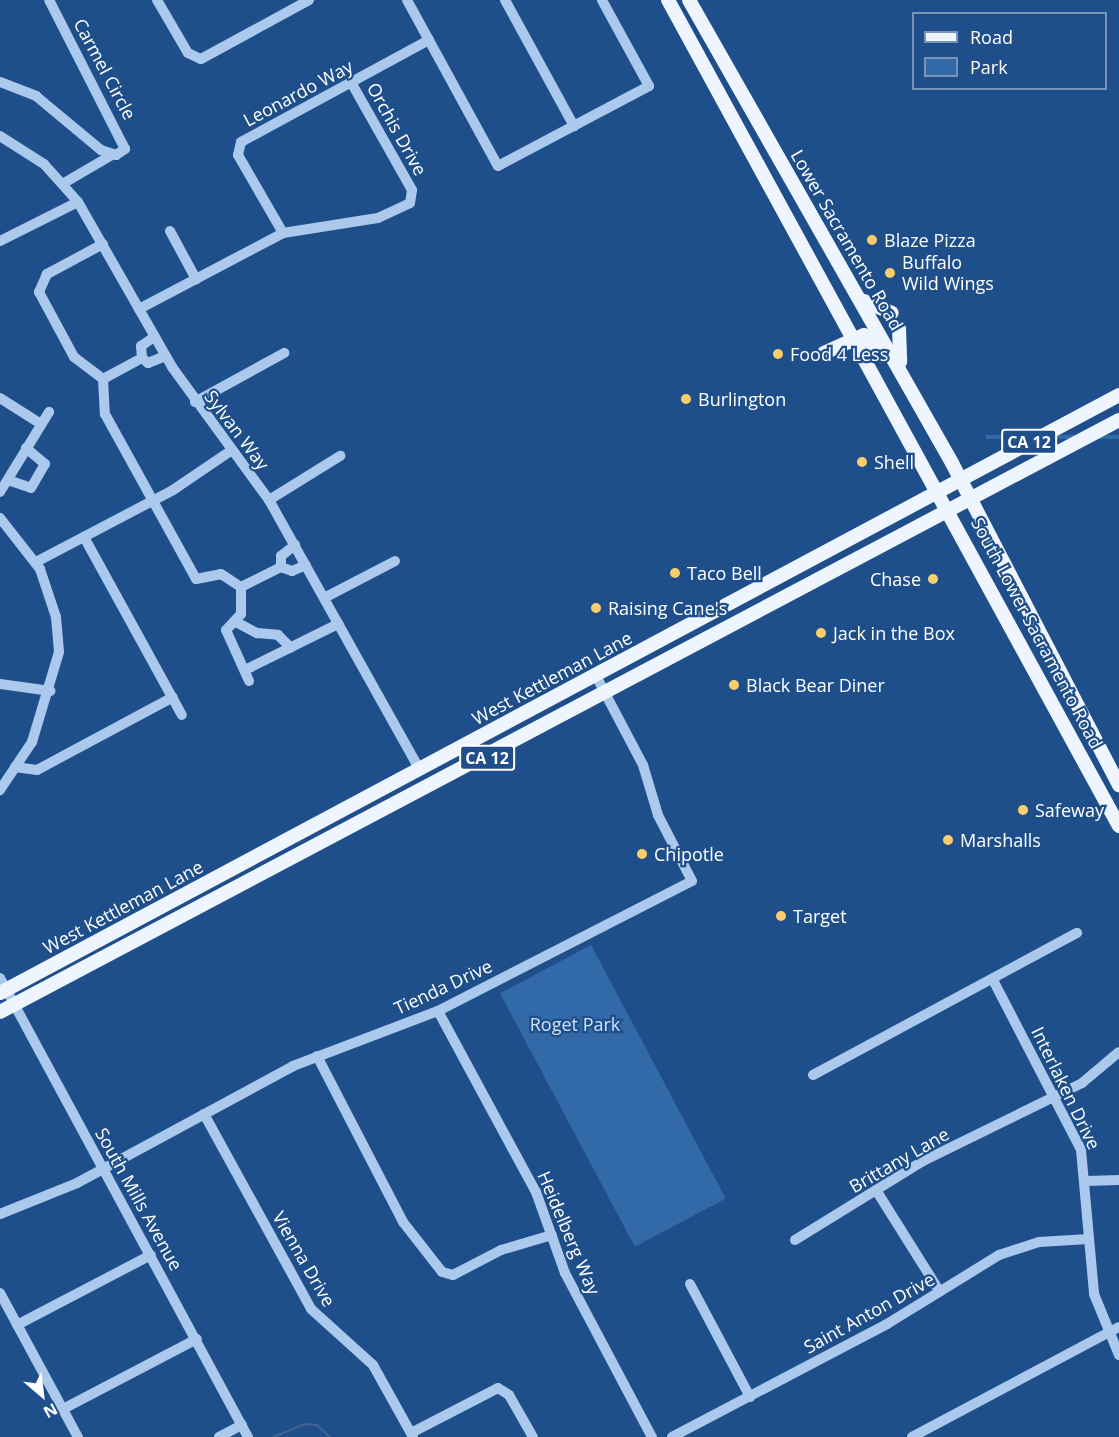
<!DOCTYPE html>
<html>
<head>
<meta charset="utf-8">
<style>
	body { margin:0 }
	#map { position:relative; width:1119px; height:1437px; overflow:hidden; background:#1e4f8a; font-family:"Open Sans",sans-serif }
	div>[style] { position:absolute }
	.green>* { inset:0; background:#3269a8; transform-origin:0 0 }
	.stream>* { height:2px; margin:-1px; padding:0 1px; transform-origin:1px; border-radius:1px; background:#426590 }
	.minor>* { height:10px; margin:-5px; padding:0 5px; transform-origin:5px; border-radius:5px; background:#aac9ec }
	.major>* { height:14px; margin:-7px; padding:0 7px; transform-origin:7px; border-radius:7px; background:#eff5fe }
	.dots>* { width:16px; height:16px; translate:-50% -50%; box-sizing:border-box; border:3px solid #1e4f8a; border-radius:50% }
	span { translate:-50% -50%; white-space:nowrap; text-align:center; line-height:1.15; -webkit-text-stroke:4.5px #1e4f8a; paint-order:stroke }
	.shield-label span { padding:2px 4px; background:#1e4f8a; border:2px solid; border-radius:4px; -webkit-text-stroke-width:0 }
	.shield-label { font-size:16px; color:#fff; font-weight:700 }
	.street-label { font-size:18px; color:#fff }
	.poi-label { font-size:18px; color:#fff }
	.left { translate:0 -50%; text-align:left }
	.right { translate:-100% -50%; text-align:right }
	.park-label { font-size:18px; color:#cfe3f9 }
	.legend { position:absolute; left:912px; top:12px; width:195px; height:78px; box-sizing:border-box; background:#1e4f8a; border:2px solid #7895b9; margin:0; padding:8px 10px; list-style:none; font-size:18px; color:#fff }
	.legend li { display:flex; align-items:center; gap:12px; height:30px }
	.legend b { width:30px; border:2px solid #7895b9 }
	.north { position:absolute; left:12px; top:1365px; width:60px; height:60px; -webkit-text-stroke:4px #1e4f8a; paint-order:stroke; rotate:152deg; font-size:16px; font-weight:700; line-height:24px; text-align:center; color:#fff }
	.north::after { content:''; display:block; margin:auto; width:21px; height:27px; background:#fff; clip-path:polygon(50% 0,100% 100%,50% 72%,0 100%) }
</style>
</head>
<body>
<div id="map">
	<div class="green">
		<div style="left:1119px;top:435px;width:4px;height:133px;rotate:90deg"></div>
		<div style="left:591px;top:945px;width:287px;height:103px;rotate:62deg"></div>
	</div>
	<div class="stream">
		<div style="left:273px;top:1437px;width:35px;rotate:-22deg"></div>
		<div style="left:305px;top:1424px;width:12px;rotate:5deg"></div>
		<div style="left:317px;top:1425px;width:18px;rotate:43deg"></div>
	</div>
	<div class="minor">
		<div style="left:157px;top:0;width:61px;rotate:59.7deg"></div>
		<div style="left:188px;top:53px;width:14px;rotate:25deg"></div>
		<div style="left:201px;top:59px;width:123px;rotate:-28.6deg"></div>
		<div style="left:407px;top:0;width:189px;rotate:61.3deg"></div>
		<div style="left:498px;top:166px;width:171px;rotate:-27.9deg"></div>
		<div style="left:649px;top:86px;width:98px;rotate:-118.7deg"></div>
		<div style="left:505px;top:0;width:144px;rotate:61.3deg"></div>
		<div style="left:0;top:82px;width:39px;rotate:21deg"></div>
		<div style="left:36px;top:96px;width:85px;rotate:39.7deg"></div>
		<div style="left:101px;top:150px;width:16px;rotate:18deg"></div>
		<div style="left:116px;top:155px;width:11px;rotate:-34deg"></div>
		<div style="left:125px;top:149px;width:167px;rotate:-117deg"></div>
		<div style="left:0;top:136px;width:52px;rotate:32.5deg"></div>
		<div style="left:44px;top:164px;width:51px;rotate:48.2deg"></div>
		<div style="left:78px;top:202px;width:190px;rotate:60.3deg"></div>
		<div style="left:172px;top:367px;width:165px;rotate:53.9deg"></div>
		<div style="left:269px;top:500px;width:307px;rotate:60.8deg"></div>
		<div style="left:64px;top:183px;width:56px;rotate:-30.3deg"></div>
		<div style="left:170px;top:231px;width:55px;rotate:61.6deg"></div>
		<div style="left:283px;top:233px;width:90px;rotate:-120deg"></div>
		<div style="left:238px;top:155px;width:13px;rotate:-77deg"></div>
		<div style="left:241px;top:142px;width:214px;rotate:-28.5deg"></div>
		<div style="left:0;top:241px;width:87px;rotate:-26.6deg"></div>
		<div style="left:103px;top:244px;width:64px;rotate:151.8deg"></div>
		<div style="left:47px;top:274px;width:20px;rotate:114deg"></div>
		<div style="left:39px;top:292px;width:74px;rotate:61.7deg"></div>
		<div style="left:74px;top:357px;width:36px;rotate:37deg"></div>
		<div style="left:103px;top:379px;width:35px;rotate:87deg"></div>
		<div style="left:105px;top:414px;width:188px;rotate:61.1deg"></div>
		<div style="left:196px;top:579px;width:25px;rotate:-11deg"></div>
		<div style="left:221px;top:574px;width:24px;rotate:33deg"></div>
		<div style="left:241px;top:587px;width:27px;rotate:90deg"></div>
		<div style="left:241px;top:614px;width:22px;rotate:133deg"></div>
		<div style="left:226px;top:630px;width:56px;rotate:65.7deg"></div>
		<div style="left:139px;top:309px;width:163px;rotate:-27.8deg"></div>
		<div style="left:283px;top:233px;width:96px;rotate:-9deg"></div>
		<div style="left:378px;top:218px;width:35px;rotate:-25deg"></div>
		<div style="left:410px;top:203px;width:13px;rotate:-81deg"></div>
		<div style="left:412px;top:190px;width:122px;rotate:-119.5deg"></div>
		<div style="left:154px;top:337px;width:16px;rotate:145deg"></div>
		<div style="left:141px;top:346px;width:12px;rotate:85deg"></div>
		<div style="left:142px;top:358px;width:8px;rotate:40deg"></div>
		<div style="left:148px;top:363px;width:18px;rotate:-22deg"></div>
		<div style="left:103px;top:379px;width:44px;rotate:-28.3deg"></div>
		<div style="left:0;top:398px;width:49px;rotate:32.4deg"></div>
		<div style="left:195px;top:402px;width:102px;rotate:-28.8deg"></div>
		<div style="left:8px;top:480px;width:24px;rotate:19deg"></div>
		<div style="left:31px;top:488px;width:28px;rotate:-60deg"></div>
		<div style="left:45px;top:464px;width:25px;rotate:-140deg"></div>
		<div style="left:0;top:492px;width:94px;rotate:-58.5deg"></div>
		<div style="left:269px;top:500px;width:84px;rotate:-31.8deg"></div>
		<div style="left:0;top:518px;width:65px;rotate:51.9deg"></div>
		<div style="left:40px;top:569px;width:51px;rotate:71.6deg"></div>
		<div style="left:56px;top:617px;width:35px;rotate:85deg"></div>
		<div style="left:59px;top:652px;width:94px;rotate:106.7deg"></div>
		<div style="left:32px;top:742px;width:58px;rotate:123.7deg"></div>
		<div style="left:84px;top:537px;width:203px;rotate:61.2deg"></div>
		<div style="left:36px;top:562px;width:155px;rotate:-27.7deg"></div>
		<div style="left:173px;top:490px;width:71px;rotate:-34.1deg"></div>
		<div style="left:281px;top:567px;width:11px;rotate:-90deg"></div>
		<div style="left:281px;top:556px;width:18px;rotate:-38deg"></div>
		<div style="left:241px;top:587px;width:45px;rotate:-26.6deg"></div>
		<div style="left:281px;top:567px;width:12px;rotate:20deg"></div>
		<div style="left:292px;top:571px;width:15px;rotate:-23deg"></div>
		<div style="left:324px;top:598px;width:80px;rotate:-27.5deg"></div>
		<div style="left:236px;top:622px;width:24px;rotate:28deg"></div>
		<div style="left:257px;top:633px;width:21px;rotate:5deg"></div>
		<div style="left:278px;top:635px;width:18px;rotate:45deg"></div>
		<div style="left:247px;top:669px;width:102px;rotate:-26.3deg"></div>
		<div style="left:0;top:684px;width:51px;rotate:7.8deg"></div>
		<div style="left:15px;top:767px;width:22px;rotate:8deg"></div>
		<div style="left:37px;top:770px;width:154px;rotate:-28.2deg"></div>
		<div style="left:0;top:978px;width:522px;rotate:61.62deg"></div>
		<div style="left:993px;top:980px;width:191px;rotate:62.6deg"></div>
		<div style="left:1081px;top:1150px;width:145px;rotate:84.8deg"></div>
		<div style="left:1094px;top:1294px;width:66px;rotate:67.7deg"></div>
		<div style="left:438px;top:1011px;width:206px;rotate:61.6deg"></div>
		<div style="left:536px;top:1192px;width:86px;rotate:70.3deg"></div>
		<div style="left:565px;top:1273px;width:186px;rotate:62.1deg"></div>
		<div style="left:317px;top:1056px;width:187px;rotate:62.6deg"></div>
		<div style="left:403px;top:1222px;width:63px;rotate:52deg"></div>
		<div style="left:442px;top:1272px;width:11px;rotate:15deg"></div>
		<div style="left:453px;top:1275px;width:54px;rotate:-27.5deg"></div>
		<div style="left:501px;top:1250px;width:53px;rotate:-16.4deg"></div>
		<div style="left:813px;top:1075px;width:300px;rotate:-28.3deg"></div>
		<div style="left:204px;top:1114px;width:222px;rotate:61.2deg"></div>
		<div style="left:311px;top:1309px;width:84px;rotate:42.1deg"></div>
		<div style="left:373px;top:1365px;width:82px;rotate:60.9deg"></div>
		<div style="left:1087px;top:1181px;width:32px;rotate:-2deg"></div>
		<div style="left:876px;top:1190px;width:120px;rotate:57.9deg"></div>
		<div style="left:0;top:1214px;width:83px;rotate:-21.9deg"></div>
		<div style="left:77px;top:1183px;width:246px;rotate:-28.4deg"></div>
		<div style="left:293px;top:1066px;width:155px;rotate:-20.8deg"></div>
		<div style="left:438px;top:1011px;width:285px;rotate:-27.1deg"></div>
		<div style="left:692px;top:881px;width:74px;rotate:-117.3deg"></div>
		<div style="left:658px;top:815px;width:52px;rotate:-106.7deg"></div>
		<div style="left:643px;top:765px;width:101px;rotate:-117.8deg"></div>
		<div style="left:795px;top:1240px;width:150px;rotate:-31.7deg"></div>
		<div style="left:923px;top:1161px;width:177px;rotate:-26.1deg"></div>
		<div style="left:1082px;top:1083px;width:48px;rotate:-40deg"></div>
		<div style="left:690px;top:1284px;width:128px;rotate:62deg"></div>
		<div style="left:0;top:1293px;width:164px;rotate:61.6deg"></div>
		<div style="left:17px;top:1325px;width:151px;rotate:-27.6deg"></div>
		<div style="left:63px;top:1409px;width:151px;rotate:-27.6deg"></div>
		<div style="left:411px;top:1433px;width:98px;rotate:-27.3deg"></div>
		<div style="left:498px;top:1388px;width:13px;rotate:32deg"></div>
		<div style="left:509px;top:1395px;width:48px;rotate:60.3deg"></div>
		<div style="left:219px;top:1437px;width:26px;rotate:-28deg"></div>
		<div style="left:672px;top:1437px;width:243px;rotate:-27.7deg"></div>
		<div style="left:887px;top:1324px;width:132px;rotate:-31.6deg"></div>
		<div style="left:999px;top:1255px;width:42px;rotate:-18deg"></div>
		<div style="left:1039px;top:1242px;width:50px;rotate:-3.4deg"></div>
		<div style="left:912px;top:1437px;width:234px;rotate:-28deg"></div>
	</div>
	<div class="major">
		<div style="left:668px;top:0;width:941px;rotate:61.37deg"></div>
		<div style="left:689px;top:0;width:532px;rotate:60.4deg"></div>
		<div style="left:952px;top:463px;width:363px;rotate:62.6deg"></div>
		<div style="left:864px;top:301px;width:30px;rotate:23deg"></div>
		<div style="left:899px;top:328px;width:34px;rotate:88deg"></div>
		<div style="left:824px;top:353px;width:44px;rotate:-24.2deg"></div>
		<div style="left:864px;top:335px;width:28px;rotate:48deg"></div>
		<div style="left:0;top:993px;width:1269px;rotate:-28.12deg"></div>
		<div style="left:0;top:1012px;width:1266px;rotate:-27.88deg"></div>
	</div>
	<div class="dots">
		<div style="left:872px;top:240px;background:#face6a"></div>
		<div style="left:890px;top:273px;background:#face6a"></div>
		<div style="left:778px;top:354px;background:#face6a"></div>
		<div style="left:686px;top:399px;background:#face6a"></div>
		<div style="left:862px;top:462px;background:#face6a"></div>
		<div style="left:675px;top:573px;background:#face6a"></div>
		<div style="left:933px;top:579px;background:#face6a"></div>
		<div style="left:596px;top:608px;background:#face6a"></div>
		<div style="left:821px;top:633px;background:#face6a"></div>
		<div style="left:734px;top:685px;background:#face6a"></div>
		<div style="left:1023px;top:810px;background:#face6a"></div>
		<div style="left:948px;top:840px;background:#face6a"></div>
		<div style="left:642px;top:854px;background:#face6a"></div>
		<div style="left:781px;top:916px;background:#face6a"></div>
	</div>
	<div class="shield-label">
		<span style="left:1029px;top:442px">CA 12</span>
		<span style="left:487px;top:758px">CA 12</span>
	</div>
	<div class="street-label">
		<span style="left:105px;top:69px;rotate:62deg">Carmel Circle</span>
		<span style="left:298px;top:93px;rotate:-28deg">Leonardo Way</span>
		<span style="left:397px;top:129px;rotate:61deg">Orchis Drive</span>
		<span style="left:847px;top:240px;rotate:60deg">Lower Sacramento Road</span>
		<span style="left:237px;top:430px;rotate:53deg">Sylvan Way</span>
		<span style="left:1037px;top:633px;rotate:62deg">South Lower Sacramento Road</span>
		<span style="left:552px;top:678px;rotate:-28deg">West Kettleman Lane</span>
		<span style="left:123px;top:907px;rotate:-28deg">West Kettleman Lane</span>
		<span style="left:443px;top:987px;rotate:-25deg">Tienda Drive</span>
		<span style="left:1066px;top:1088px;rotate:64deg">Interlaken Drive</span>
		<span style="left:899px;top:1160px;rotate:-30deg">Brittany Lane</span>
		<span style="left:139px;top:1199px;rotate:61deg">South Mills Avenue</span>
		<span style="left:569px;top:1233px;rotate:67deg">Heidelberg Way</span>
		<span style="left:304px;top:1259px;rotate:60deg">Vienna Drive</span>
		<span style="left:869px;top:1313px;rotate:-29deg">Saint Anton Drive</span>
	</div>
	<div class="poi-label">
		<span class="left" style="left:884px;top:240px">Blaze Pizza</span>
		<span class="left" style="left:902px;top:273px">Buffalo<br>Wild Wings</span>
		<span class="left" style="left:790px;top:354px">Food 4 Less</span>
		<span class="left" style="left:698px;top:399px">Burlington</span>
		<span class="left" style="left:874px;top:462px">Shell</span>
		<span class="left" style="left:687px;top:573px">Taco Bell</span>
		<span class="right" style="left:921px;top:579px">Chase</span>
		<span class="left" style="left:608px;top:608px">Raising Cane's</span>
		<span class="left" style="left:833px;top:633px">Jack in the Box</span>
		<span class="left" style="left:746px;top:685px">Black Bear Diner</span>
		<span class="left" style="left:1035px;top:810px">Safeway</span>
		<span class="left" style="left:960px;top:840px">Marshalls</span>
		<span class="left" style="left:654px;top:854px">Chipotle</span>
		<span class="left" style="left:793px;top:916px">Target</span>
	</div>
	<div class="park-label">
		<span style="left:575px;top:1024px">Roget Park</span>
	</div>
	<ul class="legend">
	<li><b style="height:8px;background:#eff5fe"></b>Road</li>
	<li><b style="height:16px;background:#3269a8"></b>Park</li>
	</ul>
	<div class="north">N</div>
</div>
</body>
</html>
